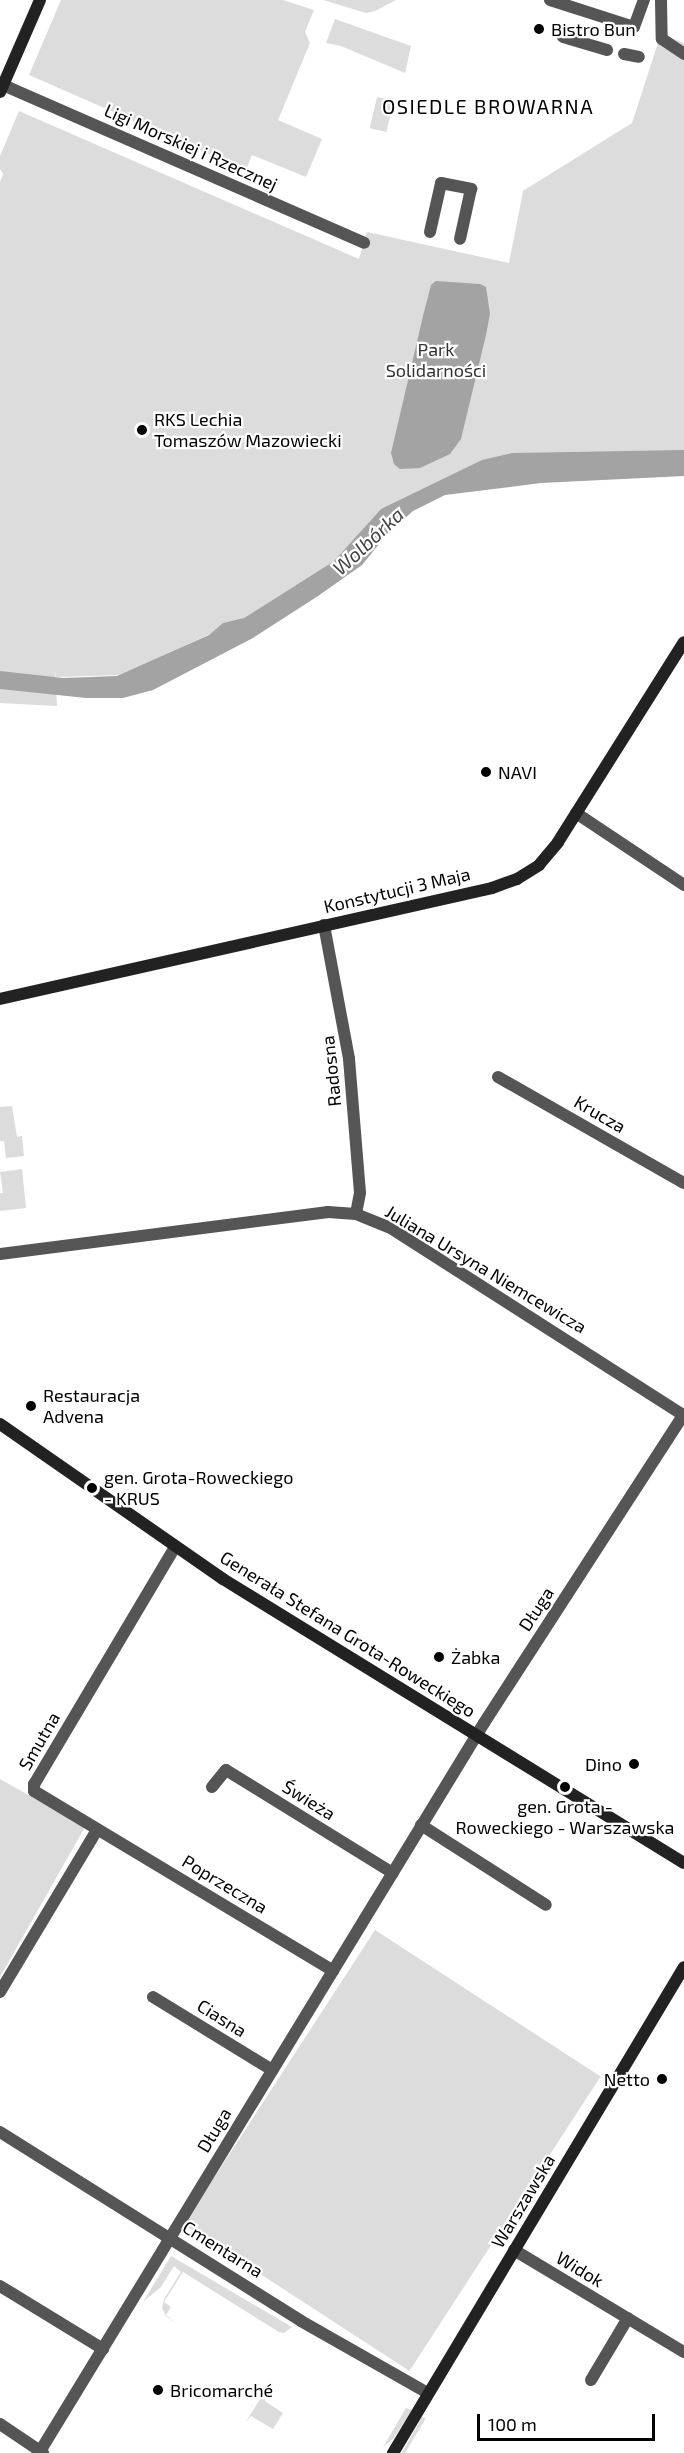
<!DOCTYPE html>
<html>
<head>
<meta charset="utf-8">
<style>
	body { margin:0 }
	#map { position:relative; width:684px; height:2453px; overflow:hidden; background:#fff; font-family:"Exo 2",sans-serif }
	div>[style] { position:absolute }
	.green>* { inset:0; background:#dcdcdc; transform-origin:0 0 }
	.water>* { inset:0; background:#a3a3a3 }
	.street>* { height:12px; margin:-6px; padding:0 6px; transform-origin:6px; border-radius:6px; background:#555 }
	.secondary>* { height:12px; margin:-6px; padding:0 6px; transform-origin:6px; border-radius:6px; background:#222 }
	.dots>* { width:16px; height:16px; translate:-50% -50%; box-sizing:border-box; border:3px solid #fff; border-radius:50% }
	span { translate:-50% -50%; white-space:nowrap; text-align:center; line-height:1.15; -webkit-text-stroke:4.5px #fff; paint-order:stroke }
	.poi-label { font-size:18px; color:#000 }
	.left { translate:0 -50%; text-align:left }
	.right { translate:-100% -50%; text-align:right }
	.street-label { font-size:18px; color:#000 }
	.park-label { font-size:18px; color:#333 }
	.neighbourhood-label { font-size:20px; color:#000; letter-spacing:1.5px }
	.water-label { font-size:20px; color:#444; font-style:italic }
	.scale { position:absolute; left:477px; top:2414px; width:178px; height:27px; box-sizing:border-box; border:3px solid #000; border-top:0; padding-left:8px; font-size:18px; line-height:21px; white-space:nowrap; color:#000; -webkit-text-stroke:4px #fff; paint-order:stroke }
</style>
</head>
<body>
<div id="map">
	<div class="green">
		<div style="clip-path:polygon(61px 0,283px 0,314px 10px,305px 32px,310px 43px,278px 120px,322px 139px,306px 177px,252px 155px,246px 170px,29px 75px)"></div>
		<div style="clip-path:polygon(323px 0,396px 0,375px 11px,366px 13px)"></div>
		<div style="clip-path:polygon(335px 19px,411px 46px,405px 73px,341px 46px,326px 43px)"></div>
		<div style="clip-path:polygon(669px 37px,684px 43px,684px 454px,543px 453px,381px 509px,334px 561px,244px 618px,122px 675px,56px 677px,55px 670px,57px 706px,0 703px,0 182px,3px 174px,0 169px,0 156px,19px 111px,359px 259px,367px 232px,509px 263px,523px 191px,632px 123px,658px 43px)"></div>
		<div style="left:377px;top:97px;width:17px;height:32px;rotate:13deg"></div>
		<div style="clip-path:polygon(12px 1106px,17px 1137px,22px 1136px,24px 1156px,6px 1158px,4px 1141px,0 1141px,0 1107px)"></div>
		<div style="clip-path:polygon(22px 1169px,26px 1208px,0 1211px,0 1193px,3px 1193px,0 1172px)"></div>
		<div style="clip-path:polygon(0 1779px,85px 1827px,0 1977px)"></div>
		<div style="left:375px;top:1930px;width:269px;height:351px;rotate:33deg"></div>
		<div style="clip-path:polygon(171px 2256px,292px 2327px,284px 2333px,279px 2332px,183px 2272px,164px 2302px,171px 2307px,166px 2315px,177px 2324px,166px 2316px,162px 2308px,164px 2299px,181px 2272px,174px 2266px,161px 2287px,143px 2302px)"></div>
		<div style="clip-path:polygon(264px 2393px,265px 2401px,283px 2413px,273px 2429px,251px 2416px,245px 2423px)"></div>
		<div style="clip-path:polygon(406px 2408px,412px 2410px,393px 2439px,383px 2447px)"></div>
		<div style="clip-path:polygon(422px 2417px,426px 2418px,405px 2453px,402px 2453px)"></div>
	</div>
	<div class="water">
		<div style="clip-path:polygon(436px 281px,480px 284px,486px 287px,490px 314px,486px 335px,461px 439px,450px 454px,420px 468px,400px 469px,394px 464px,391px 453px,423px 316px,431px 285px)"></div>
		<div style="clip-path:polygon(684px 450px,684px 476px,541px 483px,445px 495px,413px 511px,388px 533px,362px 565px,318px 596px,253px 638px,153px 690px,123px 698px,86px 698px,0 689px,0 671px,63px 678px,117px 676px,209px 635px,223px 623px,244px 618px,334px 561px,381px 509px,482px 460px,512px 453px)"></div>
	</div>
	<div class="street">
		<div style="left:550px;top:0;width:88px;rotate:17.8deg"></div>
		<div style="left:634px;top:27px;width:29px;rotate:-70deg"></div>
		<div style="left:661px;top:0;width:39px;rotate:89deg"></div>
		<div style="left:662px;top:39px;width:27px;rotate:34deg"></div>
		<div style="left:563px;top:37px;width:46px;rotate:16.5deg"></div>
		<div style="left:624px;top:54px;width:15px;rotate:11deg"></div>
		<div style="left:3px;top:85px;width:394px;rotate:23.6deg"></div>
		<div style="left:430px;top:232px;width:50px;rotate:-77.3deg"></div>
		<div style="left:441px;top:183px;width:31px;rotate:11deg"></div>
		<div style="left:471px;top:189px;width:51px;rotate:102.4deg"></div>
		<div style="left:576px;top:813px;width:130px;rotate:33.7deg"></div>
		<div style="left:324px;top:925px;width:136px;rotate:79.4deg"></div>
		<div style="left:349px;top:1059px;width:134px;rotate:85.3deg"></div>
		<div style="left:360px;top:1193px;width:21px;rotate:101deg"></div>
		<div style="left:498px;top:1077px;width:214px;rotate:29.7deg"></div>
		<div style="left:0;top:1254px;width:331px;rotate:-7.3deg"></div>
		<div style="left:328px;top:1212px;width:28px;rotate:4deg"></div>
		<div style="left:356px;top:1214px;width:35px;rotate:22deg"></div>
		<div style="left:389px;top:1227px;width:350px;rotate:32.6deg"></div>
		<div style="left:175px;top:1547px;width:276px;rotate:120.7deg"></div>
		<div style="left:34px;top:1784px;width:7px;rotate:90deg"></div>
		<div style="left:34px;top:1791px;width:349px;rotate:31deg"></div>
		<div style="left:212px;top:1787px;width:22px;rotate:-51deg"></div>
		<div style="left:226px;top:1770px;width:196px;rotate:31.7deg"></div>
		<div style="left:421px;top:1825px;width:148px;rotate:32.6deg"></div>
		<div style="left:0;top:1992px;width:189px;rotate:-59.1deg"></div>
		<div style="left:153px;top:1997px;width:140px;rotate:31.5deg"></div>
		<div style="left:0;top:2132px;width:355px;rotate:32.1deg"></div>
		<div style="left:301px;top:2321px;width:146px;rotate:29.6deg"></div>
		<div style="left:514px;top:2250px;width:198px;rotate:31deg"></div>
		<div style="left:0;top:2286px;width:121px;rotate:31.5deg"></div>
		<div style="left:591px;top:2380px;width:72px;rotate:-59.2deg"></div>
		<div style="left:0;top:2424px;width:52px;rotate:34deg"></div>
		<div style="left:39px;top:2453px;width:855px;rotate:-58.63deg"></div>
		<div style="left:484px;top:1723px;width:368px;rotate:-57.1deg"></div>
	</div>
	<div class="secondary">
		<div style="left:0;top:92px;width:100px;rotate:-66.5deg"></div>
		<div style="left:0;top:999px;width:504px;rotate:-12.71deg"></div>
		<div style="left:492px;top:888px;width:27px;rotate:-20deg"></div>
		<div style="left:517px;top:879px;width:26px;rotate:-32deg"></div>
		<div style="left:539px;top:865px;width:30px;rotate:-50deg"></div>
		<div style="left:558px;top:842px;width:236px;rotate:-57.8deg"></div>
		<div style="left:0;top:1424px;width:272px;rotate:34.8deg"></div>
		<div style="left:223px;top:1579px;width:541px;rotate:31.64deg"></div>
		<div style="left:393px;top:2453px;width:566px;rotate:-59.09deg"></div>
	</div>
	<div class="dots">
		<div style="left:539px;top:29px;background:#000"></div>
		<div style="left:142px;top:430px;background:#000"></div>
		<div style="left:486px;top:772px;background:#000"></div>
		<div style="left:31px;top:1406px;background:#000"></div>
		<div style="left:92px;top:1488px;background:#000"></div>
		<div style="left:439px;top:1657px;background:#000"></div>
		<div style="left:634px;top:1764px;background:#000"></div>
		<div style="left:565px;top:1787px;background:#000"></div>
		<div style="left:662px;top:2079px;background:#000"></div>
		<div style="left:158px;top:2390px;background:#000"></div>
	</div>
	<div class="poi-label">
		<span class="left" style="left:551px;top:29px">Bistro Bun</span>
		<span class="left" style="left:154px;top:430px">RKS Lechia<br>Tomaszów Mazowiecki</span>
		<span class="left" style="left:498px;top:772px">NAVI</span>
		<span class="left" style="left:43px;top:1406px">Restauracja<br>Advena</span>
		<span class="left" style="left:104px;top:1488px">gen. Grota-Roweckiego<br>- KRUS</span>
		<span class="left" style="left:451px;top:1657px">Żabka</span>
		<span class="right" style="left:622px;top:1764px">Dino</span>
		<span style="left:565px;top:1817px">gen. Grota -<br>Roweckiego - Warszawska</span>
		<span class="right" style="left:650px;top:2079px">Netto</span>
		<span class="left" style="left:170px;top:2390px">Bricomarché</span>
	</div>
	<div class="street-label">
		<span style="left:191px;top:147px;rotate:24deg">Ligi Morskiej i Rzecznej</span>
		<span style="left:397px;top:890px;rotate:-13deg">Konstytucji 3 Maja</span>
		<span style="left:331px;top:1071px;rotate:-96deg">Radosna</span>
		<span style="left:600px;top:1114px;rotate:30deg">Krucza</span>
		<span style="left:486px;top:1269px;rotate:31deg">Juliana Ursyna Niemcewicza</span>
		<span style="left:536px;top:1609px;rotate:-57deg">Długa</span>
		<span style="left:348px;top:1634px;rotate:32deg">Generała Stefana Grota-Roweckiego</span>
		<span style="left:39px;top:1741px;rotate:-60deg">Smutna</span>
		<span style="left:309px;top:1800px;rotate:32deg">Świeża</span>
		<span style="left:225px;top:1884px;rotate:31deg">Poprzeczna</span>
		<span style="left:222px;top:2018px;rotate:32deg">Ciasna</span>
		<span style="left:214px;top:2130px;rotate:-59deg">Długa</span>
		<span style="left:523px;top:2201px;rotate:-59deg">Warszawska</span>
		<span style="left:223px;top:2249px;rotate:32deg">Cmentarna</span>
		<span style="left:580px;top:2269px;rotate:31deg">Widok</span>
	</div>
	<div class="park-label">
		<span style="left:436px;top:360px">Park<br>Solidarności</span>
	</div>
	<div class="neighbourhood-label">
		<span style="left:488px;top:106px">OSIEDLE BROWARNA</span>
	</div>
	<div class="water-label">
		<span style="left:368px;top:541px;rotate:-43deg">Wolbórka</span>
	</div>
	<div class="scale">100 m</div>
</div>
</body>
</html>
